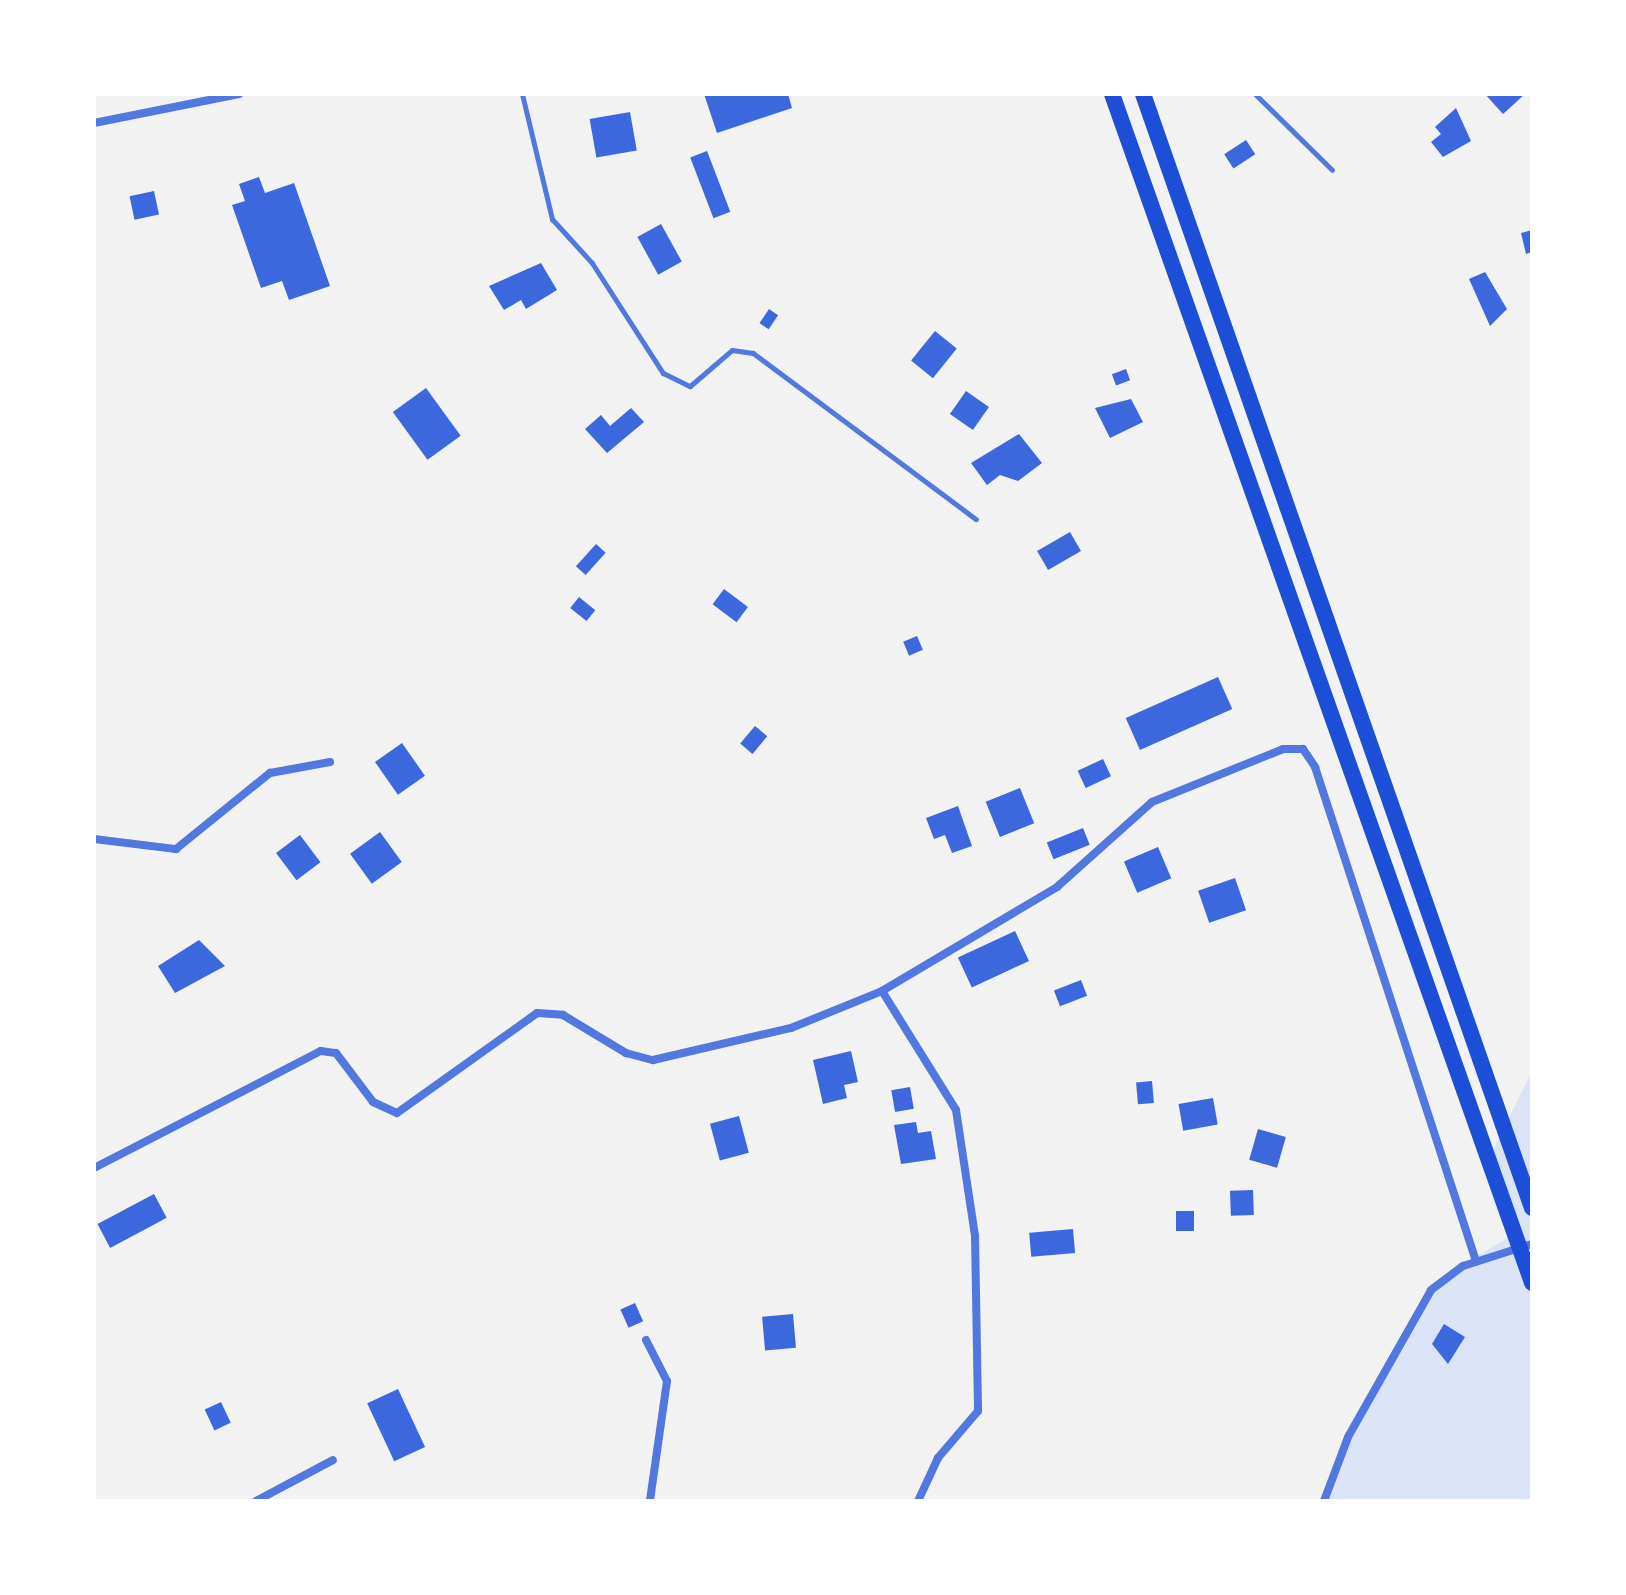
<!DOCTYPE html>
<html>
<head>
<meta charset="utf-8">
<style>
	body { margin:0 }
	#map { position:relative; width:1626px; height:1595px; overflow:hidden; background:#f2f2f2; font-family:Rubik,sans-serif }
	div>[style] { position:absolute }
	.green>* { inset:0; background:#dbe4f7 }
	.building>* { inset:0; background:#3d67dc; transform-origin:0 0 }
	.service>* { height:5px; margin:-2.5px; padding:0 2.5px; transform-origin:2.5px; border-radius:2.5px; background:#5277de }
	.minor>* { height:8px; margin:-4px; padding:0 4px; transform-origin:4px; border-radius:4px; background:#5277de }
	.motorway>* { height:16px; margin:-8px; padding:0 8px; transform-origin:8px; border-radius:8px; background:#1d4ed8 }
	span { translate:-50% -50%; white-space:nowrap; text-align:center; line-height:1.15; -webkit-text-stroke:6px #fff; paint-order:stroke }
	.frame { position:absolute; inset:0; border:96px solid #fff; pointer-events:none }
</style>
</head>
<body>
<div id="map">
	<div class="green">
		<div style="clip-path:polygon(1532px 1071px,1532px 1501px,1324px 1501px,1335px 1465px,1422px 1303px,1456px 1269px,1514px 1234px,1488px 1160px)"></div>
	</div>
	<div class="building">
		<div style="clip-path:polygon(704px 94px,788px 94px,792px 108px,717px 133px)"></div>
		<div style="clip-path:polygon(1485px 94px,1525px 94px,1503px 114px)"></div>
		<div style="clip-path:polygon(1456px 108px,1471px 141px,1443px 157px,1431px 142px,1441px 134px,1435px 127px)"></div>
		<div style="left:630px;top:112px;width:39px;height:41px;rotate:80deg"></div>
		<div style="left:1246px;top:140px;width:17px;height:26px;rotate:57deg"></div>
		<div style="left:707px;top:151px;width:65px;height:18px;rotate:69deg"></div>
		<div style="clip-path:polygon(259px 177px,265px 193px,294px 183px,330px 286px,289px 300px,282px 281px,261px 288px,232px 205px,245px 201px,239px 184px)"></div>
		<div style="left:154px;top:191px;width:24px;height:25px;rotate:78deg"></div>
		<div style="left:661px;top:224px;width:43px;height:27px;rotate:61deg"></div>
		<div style="clip-path:polygon(1532px 230px,1532px 252px,1526px 254px,1521px 233px)"></div>
		<div style="clip-path:polygon(541px 263px,557px 290px,526px 309px,521px 300px,504px 310px,489px 286px)"></div>
		<div style="clip-path:polygon(1485px 272px,1507px 309px,1490px 326px,1469px 279px)"></div>
		<div style="left:769px;top:309px;width:11px;height:17px;rotate:34deg"></div>
		<div style="left:935px;top:331px;width:28px;height:38px;rotate:39deg"></div>
		<div style="left:1126px;top:369px;width:12px;height:15px;rotate:70deg"></div>
		<div style="left:426px;top:388px;width:59px;height:41px;rotate:54deg"></div>
		<div style="left:966px;top:391px;width:28px;height:28px;rotate:35deg"></div>
		<div style="clip-path:polygon(1131px 399px,1143px 422px,1110px 438px,1095px 408px)"></div>
		<div style="clip-path:polygon(631px 408px,644px 422px,607px 453px,585px 429px,601px 415px,610px 426px)"></div>
		<div style="clip-path:polygon(1019px 434px,1042px 463px,1018px 481px,1000px 475px,987px 485px,971px 463px)"></div>
		<div style="left:1070px;top:532px;width:22px;height:38px;rotate:60deg"></div>
		<div style="left:596px;top:544px;width:13px;height:30px;rotate:42deg"></div>
		<div style="left:724px;top:589px;width:30px;height:19px;rotate:37deg"></div>
		<div style="left:579px;top:597px;width:21px;height:14px;rotate:39deg"></div>
		<div style="left:917px;top:636px;width:15px;height:15px;rotate:67deg"></div>
		<div style="left:1218px;top:677px;width:35px;height:101px;rotate:66deg"></div>
		<div style="left:755px;top:726px;width:16px;height:23px;rotate:40deg"></div>
		<div style="left:402px;top:743px;width:40px;height:33px;rotate:55deg"></div>
		<div style="left:1103px;top:759px;width:19px;height:28px;rotate:65deg"></div>
		<div style="left:1020px;top:788px;width:38px;height:37px;rotate:68deg"></div>
		<div style="clip-path:polygon(958px 806px,972px 846px,952px 853px,945px 835px,934px 839px,926px 818px)"></div>
		<div style="left:1083px;top:828px;width:18px;height:39px;rotate:68deg"></div>
		<div style="left:380px;top:832px;width:37px;height:37px;rotate:54deg"></div>
		<div style="left:300px;top:835px;width:34px;height:30px;rotate:53deg"></div>
		<div style="left:1158px;top:847px;width:34px;height:37px;rotate:67deg"></div>
		<div style="left:1235px;top:878px;width:34px;height:39px;rotate:71deg"></div>
		<div style="left:1015px;top:931px;width:33px;height:63px;rotate:65deg"></div>
		<div style="clip-path:polygon(199px 940px,225px 966px,175px 993px,158px 966px)"></div>
		<div style="left:1081px;top:980px;width:17px;height:29px;rotate:69deg"></div>
		<div style="clip-path:polygon(851px 1051px,858px 1082px,844px 1085px,847px 1098px,823px 1104px,813px 1060px)"></div>
		<div style="left:1152px;top:1081px;width:22px;height:16px;rotate:85deg"></div>
		<div style="left:910px;top:1087px;width:22px;height:19px;rotate:80deg"></div>
		<div style="left:1213px;top:1098px;width:27px;height:35px;rotate:80deg"></div>
		<div style="left:739px;top:1116px;width:38px;height:30px;rotate:75deg"></div>
		<div style="clip-path:polygon(916px 1122px,918px 1133px,931px 1131px,936px 1159px,901px 1164px,894px 1125px)"></div>
		<div style="left:1258px;top:1129px;width:29px;height:32px;rotate:16deg"></div>
		<div style="left:1253px;top:1190px;width:25px;height:23px;rotate:88deg"></div>
		<div style="left:154px;top:1194px;width:27px;height:64px;rotate:62deg"></div>
		<div style="left:1176px;top:1211px;width:18px;height:20px"></div>
		<div style="left:1073px;top:1229px;width:24px;height:44px;rotate:85deg"></div>
		<div style="left:635px;top:1303px;width:20px;height:16px;rotate:66deg"></div>
		<div style="left:793px;top:1314px;width:34px;height:31px;rotate:85deg"></div>
		<div style="clip-path:polygon(1444px 1324px,1465px 1337px,1448px 1364px,1432px 1344px)"></div>
		<div style="left:398px;top:1389px;width:64px;height:34px;rotate:65deg"></div>
		<div style="left:221px;top:1402px;width:23px;height:18px;rotate:65deg"></div>
	</div>
	<div class="service">
		<div style="left:522px;top:94px;width:129px;rotate:76.5deg"></div>
		<div style="left:552px;top:219px;width:59px;rotate:47.7deg"></div>
		<div style="left:592px;top:263px;width:131px;rotate:57.2deg"></div>
		<div style="left:663px;top:373px;width:30px;rotate:26deg"></div>
		<div style="left:690px;top:386px;width:55px;rotate:-40.6deg"></div>
		<div style="left:732px;top:350px;width:21px;rotate:8deg"></div>
		<div style="left:753px;top:353px;width:278px;rotate:36.7deg"></div>
		<div style="left:1255px;top:94px;width:108px;rotate:44.6deg"></div>
	</div>
	<div class="minor">
		<div style="left:94px;top:123px;width:148px;rotate:-11.3deg"></div>
		<div style="left:94px;top:839px;width:83px;rotate:7deg"></div>
		<div style="left:176px;top:849px;width:121px;rotate:-39deg"></div>
		<div style="left:270px;top:773px;width:61px;rotate:-10.4deg"></div>
		<div style="left:882px;top:991px;width:204px;rotate:-30.7deg"></div>
		<div style="left:1057px;top:887px;width:127px;rotate:-41.8deg"></div>
		<div style="left:1152px;top:802px;width:141px;rotate:-22deg"></div>
		<div style="left:1283px;top:749px;width:20px"></div>
		<div style="left:1303px;top:749px;width:22px;rotate:56deg"></div>
		<div style="left:1315px;top:767px;width:520px;rotate:71.95deg"></div>
		<div style="left:94px;top:1168px;width:255px;rotate:-27.3deg"></div>
		<div style="left:321px;top:1051px;width:15px;rotate:8deg"></div>
		<div style="left:336px;top:1053px;width:61px;rotate:52.9deg"></div>
		<div style="left:373px;top:1102px;width:26px;rotate:25deg"></div>
		<div style="left:397px;top:1113px;width:172px;rotate:-35.5deg"></div>
		<div style="left:537px;top:1013px;width:26px;rotate:4deg"></div>
		<div style="left:563px;top:1015px;width:74px;rotate:31.1deg"></div>
		<div style="left:626px;top:1053px;width:28px;rotate:15deg"></div>
		<div style="left:653px;top:1060px;width:142px;rotate:-13.1deg"></div>
		<div style="left:791px;top:1028px;width:98px;rotate:-22.1deg"></div>
		<div style="left:882px;top:991px;width:140px;rotate:58.1deg"></div>
		<div style="left:956px;top:1110px;width:127px;rotate:81.4deg"></div>
		<div style="left:975px;top:1236px;width:175px;rotate:89deg"></div>
		<div style="left:978px;top:1411px;width:62px;rotate:130.4deg"></div>
		<div style="left:938px;top:1458px;width:47px;rotate:114.9deg"></div>
		<div style="left:646px;top:1340px;width:46px;rotate:62.9deg"></div>
		<div style="left:667px;top:1381px;width:121px;rotate:98.1deg"></div>
		<div style="left:256px;top:1501px;width:87px;rotate:-28deg"></div>
		<div style="left:1324px;top:1501px;width:68px;rotate:-69.4deg"></div>
		<div style="left:1348px;top:1437px;width:169px;rotate:-60.5deg"></div>
		<div style="left:1431px;top:1290px;width:40px;rotate:-37deg"></div>
		<div style="left:1463px;top:1266px;width:72px;rotate:-17.7deg"></div>
	</div>
	<div class="motorway">
		<div style="left:1112px;top:94px;width:1261px;rotate:70.54deg"></div>
		<div style="left:1143px;top:94px;width:1180px;rotate:70.75deg"></div>
	</div>
	<div class="frame"></div>
</div>
</body>
</html>
